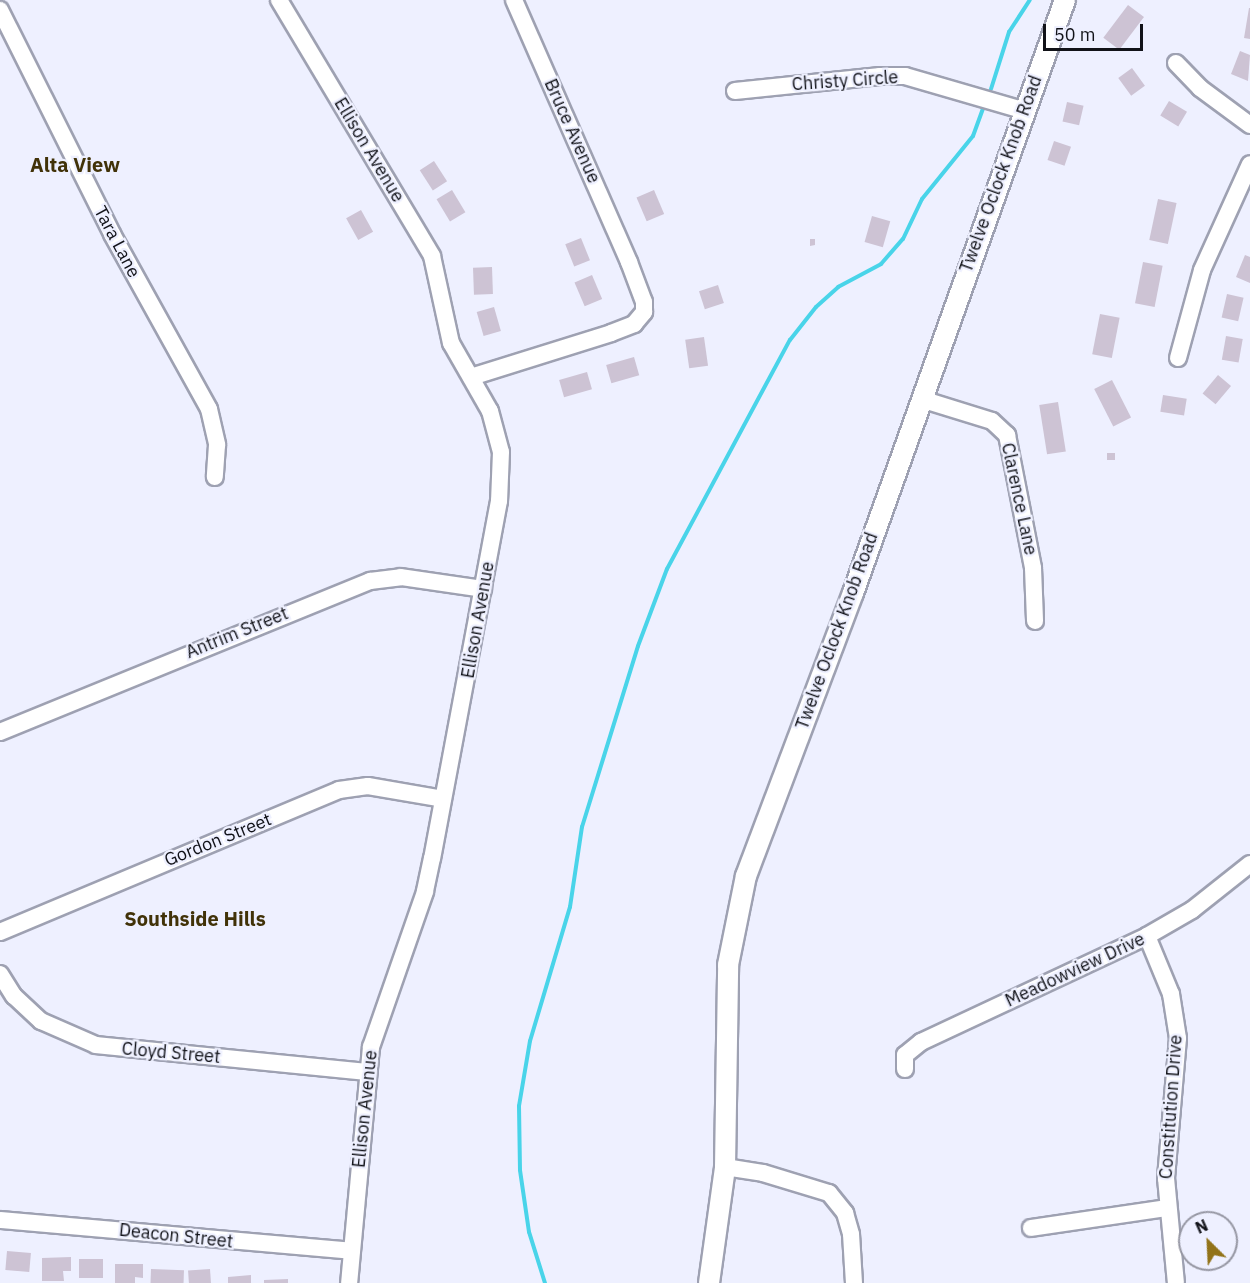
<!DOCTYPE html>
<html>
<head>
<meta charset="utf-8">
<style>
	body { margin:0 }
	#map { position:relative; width:1250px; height:1283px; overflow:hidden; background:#eef0ff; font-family:"IBM Plex Sans",sans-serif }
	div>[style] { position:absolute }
	.stream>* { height:4px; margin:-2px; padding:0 2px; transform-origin:2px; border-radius:2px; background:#49d4e9 }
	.building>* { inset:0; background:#cdc3d4; transform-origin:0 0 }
	.roads { filter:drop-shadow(2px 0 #9ea1b2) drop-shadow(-2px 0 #9ea1b2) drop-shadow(0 2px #9ea1b2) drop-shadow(0 -2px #9ea1b2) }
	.minor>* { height:16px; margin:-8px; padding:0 8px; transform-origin:8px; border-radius:8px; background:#fff }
	.tertiary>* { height:20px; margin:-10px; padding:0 10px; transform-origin:10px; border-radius:10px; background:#fff }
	span { translate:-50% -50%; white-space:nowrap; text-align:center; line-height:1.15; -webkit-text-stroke:4.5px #eef0ff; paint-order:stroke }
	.street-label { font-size:18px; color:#111218 }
	.neighbourhood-label { font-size:20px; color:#413208; font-weight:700 }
	.north { position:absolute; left:1178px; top:1211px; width:60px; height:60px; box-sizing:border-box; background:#eef0ff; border:2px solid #9697a3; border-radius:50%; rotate:336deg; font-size:16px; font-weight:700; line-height:24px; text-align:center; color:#111218 }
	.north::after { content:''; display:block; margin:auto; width:21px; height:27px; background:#927319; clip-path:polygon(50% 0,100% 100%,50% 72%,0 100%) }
	.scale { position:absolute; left:1043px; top:24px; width:100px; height:27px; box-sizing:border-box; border:3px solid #111218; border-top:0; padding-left:8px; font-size:18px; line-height:21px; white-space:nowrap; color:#111218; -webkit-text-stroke:4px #eef0ff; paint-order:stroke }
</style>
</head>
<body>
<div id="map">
	<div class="stream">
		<div style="left:991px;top:89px;width:60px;rotate:-72.5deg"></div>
		<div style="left:1009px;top:32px;width:38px;rotate:-57deg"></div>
		<div style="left:545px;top:1283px;width:53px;rotate:-107.4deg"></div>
		<div style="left:529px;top:1232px;width:63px;rotate:-98.3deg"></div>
		<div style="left:520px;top:1170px;width:64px;rotate:-90.9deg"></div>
		<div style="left:519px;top:1106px;width:66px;rotate:-80.4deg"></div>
		<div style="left:530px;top:1041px;width:140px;rotate:-73.4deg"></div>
		<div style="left:570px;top:907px;width:81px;rotate:-81.5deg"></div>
		<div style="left:582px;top:827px;width:189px;rotate:-72.8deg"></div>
		<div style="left:638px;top:646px;width:82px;rotate:-69.4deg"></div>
		<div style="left:667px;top:569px;width:260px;rotate:-61.8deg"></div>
		<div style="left:790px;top:340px;width:42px;rotate:-51.8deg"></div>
		<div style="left:816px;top:307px;width:30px;rotate:-42deg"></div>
		<div style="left:838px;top:287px;width:49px;rotate:-28.1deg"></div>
		<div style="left:881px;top:264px;width:33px;rotate:-49deg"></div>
		<div style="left:903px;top:239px;width:44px;rotate:-64.6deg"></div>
		<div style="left:922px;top:199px;width:81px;rotate:-51deg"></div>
		<div style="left:973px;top:136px;width:29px;rotate:-70deg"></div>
	</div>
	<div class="building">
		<div style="left:1128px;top:5px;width:20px;height:41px;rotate:37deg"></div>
		<div style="clip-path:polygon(1249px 8px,1250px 8px,1250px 39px,1244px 38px)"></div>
		<div style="clip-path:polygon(1240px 51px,1250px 55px,1248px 81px,1231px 74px)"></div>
		<div style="left:1132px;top:68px;width:22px;height:17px;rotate:54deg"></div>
		<div style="left:1169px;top:101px;width:21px;height:17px;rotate:31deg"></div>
		<div style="left:1067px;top:102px;width:17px;height:20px;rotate:13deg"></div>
		<div style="left:1054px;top:141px;width:18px;height:20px;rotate:19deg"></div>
		<div style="left:434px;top:161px;width:24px;height:17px;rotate:57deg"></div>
		<div style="left:452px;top:190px;width:26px;height:18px;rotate:59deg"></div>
		<div style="left:654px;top:190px;width:26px;height:19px;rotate:67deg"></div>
		<div style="left:1158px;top:199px;width:19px;height:42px;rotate:12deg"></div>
		<div style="left:361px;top:210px;width:25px;height:17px;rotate:61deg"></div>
		<div style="left:872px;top:216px;width:19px;height:27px;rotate:16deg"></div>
		<div style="left:581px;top:238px;width:24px;height:17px;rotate:68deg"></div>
		<div style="clip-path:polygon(810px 239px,815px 239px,815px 245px,810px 246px)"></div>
		<div style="clip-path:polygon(1245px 255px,1250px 257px,1250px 283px,1236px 277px)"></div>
		<div style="left:1143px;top:262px;width:20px;height:42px;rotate:11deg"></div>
		<div style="left:492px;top:267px;width:27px;height:19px;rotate:88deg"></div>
		<div style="left:592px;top:275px;width:26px;height:19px;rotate:67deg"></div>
		<div style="left:718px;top:285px;width:19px;height:20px;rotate:72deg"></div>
		<div style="left:1227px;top:294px;width:17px;height:24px;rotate:13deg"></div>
		<div style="left:494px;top:307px;width:25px;height:18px;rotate:74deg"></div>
		<div style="left:1100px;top:314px;width:20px;height:41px;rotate:11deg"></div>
		<div style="left:1226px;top:336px;width:17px;height:24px;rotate:10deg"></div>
		<div style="left:704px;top:337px;width:29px;height:19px;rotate:82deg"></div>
		<div style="left:634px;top:357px;width:19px;height:29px;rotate:74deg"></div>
		<div style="left:587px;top:372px;width:18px;height:29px;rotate:74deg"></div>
		<div style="left:1218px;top:375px;width:17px;height:24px;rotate:40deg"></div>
		<div style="left:1112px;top:380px;width:42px;height:20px;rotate:63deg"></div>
		<div style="left:1163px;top:395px;width:24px;height:17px;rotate:9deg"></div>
		<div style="left:1058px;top:402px;width:50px;height:19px;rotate:81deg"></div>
		<div style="left:1107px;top:453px;width:8px;height:7px"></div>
		<div style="left:7px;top:1251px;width:24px;height:19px;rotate:5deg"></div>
		<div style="clip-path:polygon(71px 1257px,71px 1271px,63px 1271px,64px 1281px,42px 1281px,42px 1258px)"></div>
		<div style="left:79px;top:1259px;width:24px;height:19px"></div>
		<div style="clip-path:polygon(115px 1264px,143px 1264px,143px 1278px,135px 1277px,135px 1283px,115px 1283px)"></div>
		<div style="left:151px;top:1269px;width:33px;height:14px;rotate:2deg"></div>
		<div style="left:210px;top:1269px;width:14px;height:22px;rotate:86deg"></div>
		<div style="clip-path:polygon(251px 1275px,251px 1283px,228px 1283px,228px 1277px)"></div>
		<div style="clip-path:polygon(288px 1279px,288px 1283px,264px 1283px,264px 1280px)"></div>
	</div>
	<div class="roads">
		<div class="minor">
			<div style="left:279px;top:0;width:298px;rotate:59.1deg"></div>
			<div style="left:432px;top:256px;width:89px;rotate:77.7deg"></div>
			<div style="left:451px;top:343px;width:78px;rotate:60.2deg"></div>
			<div style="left:490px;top:411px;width:42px;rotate:75deg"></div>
			<div style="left:501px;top:452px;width:49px;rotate:92.3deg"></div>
			<div style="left:499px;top:501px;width:363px;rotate:100.6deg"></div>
			<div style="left:432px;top:858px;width:35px;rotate:102deg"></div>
			<div style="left:425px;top:892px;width:164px;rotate:109.2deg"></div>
			<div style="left:371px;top:1047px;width:237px;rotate:95.3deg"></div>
			<div style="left:0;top:10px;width:250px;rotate:63.4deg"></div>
			<div style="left:112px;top:234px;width:200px;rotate:61deg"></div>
			<div style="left:209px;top:409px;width:37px;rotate:77deg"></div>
			<div style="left:217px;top:445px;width:32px;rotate:94deg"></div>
			<div style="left:1176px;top:63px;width:35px;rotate:46deg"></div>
			<div style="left:1200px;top:88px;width:62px;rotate:36.5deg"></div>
			<div style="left:735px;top:91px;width:146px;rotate:-5.9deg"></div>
			<div style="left:880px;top:76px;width:25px"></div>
			<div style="left:905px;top:76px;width:122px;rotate:16.2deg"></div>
			<div style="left:1178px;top:358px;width:91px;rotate:-74.7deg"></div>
			<div style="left:1202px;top:270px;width:116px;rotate:-65.6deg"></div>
			<div style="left:471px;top:377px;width:147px;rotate:-17.4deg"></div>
			<div style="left:611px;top:333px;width:25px;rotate:-21deg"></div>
			<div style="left:634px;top:324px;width:16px;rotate:-50deg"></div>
			<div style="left:644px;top:312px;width:10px;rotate:-90deg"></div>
			<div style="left:644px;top:302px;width:43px;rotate:-110.6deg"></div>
			<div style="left:629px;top:262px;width:286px;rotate:-113.7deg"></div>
			<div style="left:921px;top:399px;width:74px;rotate:17.2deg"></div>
			<div style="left:992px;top:421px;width:21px;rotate:43deg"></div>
			<div style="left:1007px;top:435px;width:136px;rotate:78.9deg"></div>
			<div style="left:1033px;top:568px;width:53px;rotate:87.8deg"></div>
			<div style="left:0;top:732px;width:400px;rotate:-22.2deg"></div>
			<div style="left:370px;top:581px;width:31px;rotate:-7deg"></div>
			<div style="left:401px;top:577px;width:83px;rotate:8.3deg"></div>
			<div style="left:0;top:932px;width:368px;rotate:-22.7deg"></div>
			<div style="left:339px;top:790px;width:29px;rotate:-8deg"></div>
			<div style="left:368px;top:786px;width:76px;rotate:9.8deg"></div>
			<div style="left:1147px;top:936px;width:63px;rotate:67.5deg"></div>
			<div style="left:1171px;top:994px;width:45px;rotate:81deg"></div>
			<div style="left:1178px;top:1038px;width:141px;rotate:94.9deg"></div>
			<div style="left:1166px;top:1178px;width:105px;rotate:84.6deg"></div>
			<div style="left:0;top:974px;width:26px;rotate:58deg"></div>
			<div style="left:14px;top:996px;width:37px;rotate:43deg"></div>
			<div style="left:41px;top:1021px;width:60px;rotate:23.6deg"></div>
			<div style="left:96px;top:1045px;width:272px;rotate:5.7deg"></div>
			<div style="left:905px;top:1069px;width:14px;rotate:-90deg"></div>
			<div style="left:905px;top:1055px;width:21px;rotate:-39deg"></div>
			<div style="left:921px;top:1042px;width:250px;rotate:-25.1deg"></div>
			<div style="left:1147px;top:936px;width:52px;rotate:-30deg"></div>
			<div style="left:1192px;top:910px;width:74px;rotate:-38.4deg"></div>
			<div style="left:725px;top:1167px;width:38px;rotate:9deg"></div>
			<div style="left:763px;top:1173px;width:69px;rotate:16.9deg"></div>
			<div style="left:829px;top:1193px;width:26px;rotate:51deg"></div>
			<div style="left:845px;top:1213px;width:22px;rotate:74deg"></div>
			<div style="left:851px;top:1234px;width:49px;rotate:86.5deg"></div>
			<div style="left:0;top:1220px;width:353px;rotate:5deg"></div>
			<div style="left:1031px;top:1228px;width:137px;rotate:-8.4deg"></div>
		</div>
		<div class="tertiary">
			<div style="left:709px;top:1283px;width:117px;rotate:-82.1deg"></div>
			<div style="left:725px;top:1167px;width:202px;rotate:-89.1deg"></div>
			<div style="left:728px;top:965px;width:91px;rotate:-78.6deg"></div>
			<div style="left:746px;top:876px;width:303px;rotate:-69.3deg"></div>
			<div style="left:853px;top:593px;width:630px;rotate:-70.33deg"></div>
		</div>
	</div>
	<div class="street-label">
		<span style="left:845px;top:81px;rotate:-4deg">Christy Circle</span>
		<span style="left:572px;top:131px;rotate:66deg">Bruce Avenue</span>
		<span style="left:369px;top:150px;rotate:59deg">Ellison Avenue</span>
		<span style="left:1001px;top:174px;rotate:-70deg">Twelve Oclock Knob Road</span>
		<span style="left:117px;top:242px;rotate:62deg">Tara Lane</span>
		<span style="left:1019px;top:499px;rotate:78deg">Clarence Lane</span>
		<span style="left:478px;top:620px;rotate:-80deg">Ellison Avenue</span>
		<span style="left:837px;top:631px;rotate:-70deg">Twelve Oclock Knob Road</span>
		<span style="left:237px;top:633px;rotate:-22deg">Antrim Street</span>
		<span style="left:218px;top:840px;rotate:-22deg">Gordon Street</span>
		<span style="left:1075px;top:970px;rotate:-25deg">Meadowview Drive</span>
		<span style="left:171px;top:1053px;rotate:5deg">Cloyd Street</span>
		<span style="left:1171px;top:1107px;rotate:-86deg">Constitution Drive</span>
		<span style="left:365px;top:1109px;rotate:-84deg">Ellison Avenue</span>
		<span style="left:176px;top:1236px;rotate:6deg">Deacon Street</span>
	</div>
	<div class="neighbourhood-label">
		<span style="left:75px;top:164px">Alta View</span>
		<span style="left:195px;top:918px">Southside Hills</span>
	</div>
	<div class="north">N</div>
	<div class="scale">50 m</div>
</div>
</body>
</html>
